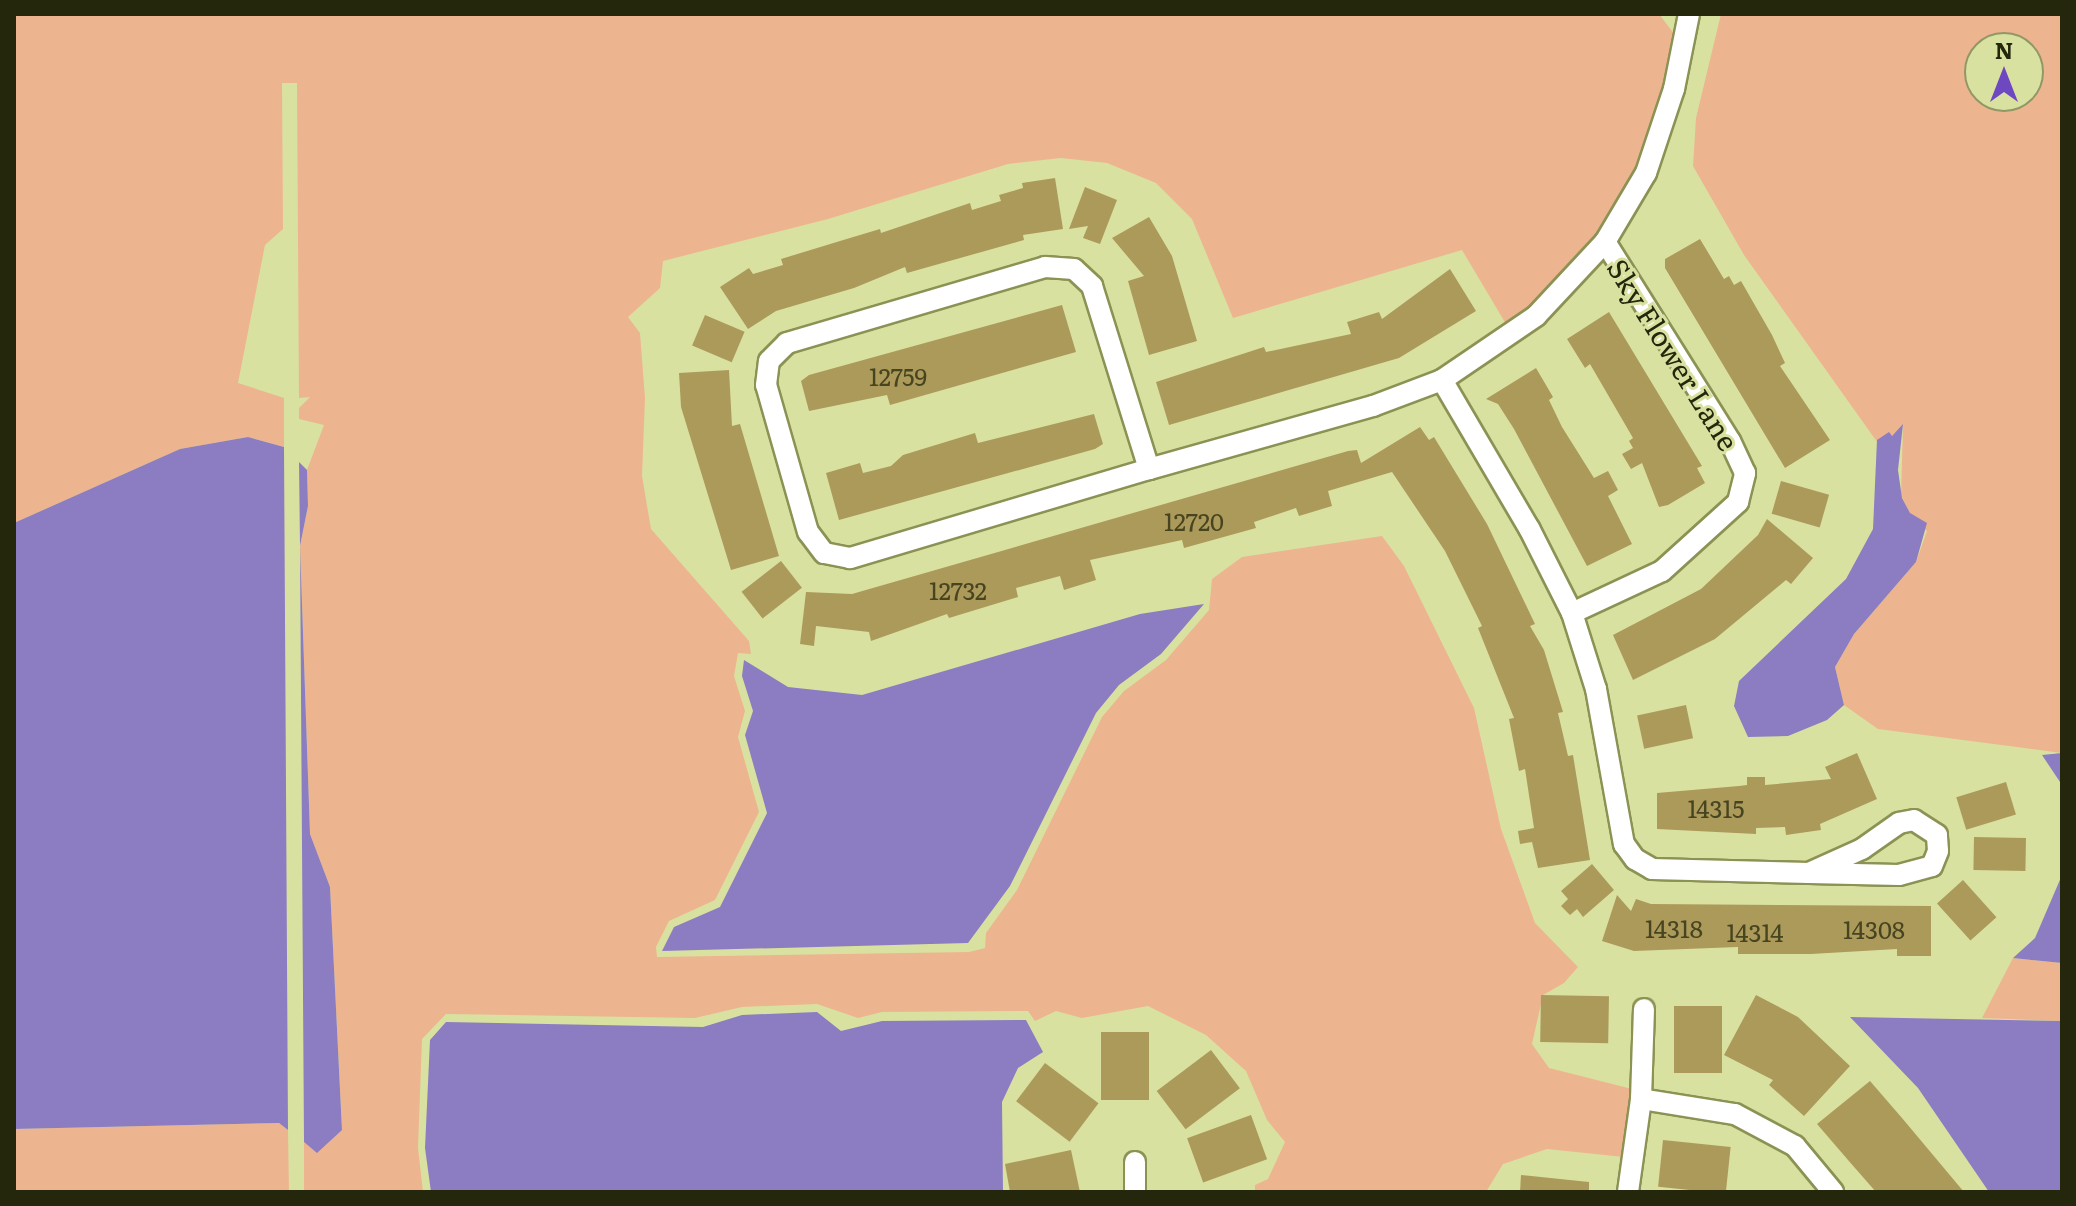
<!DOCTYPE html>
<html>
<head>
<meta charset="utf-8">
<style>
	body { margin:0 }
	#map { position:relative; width:2076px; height:1206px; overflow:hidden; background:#d9e1a0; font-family:Literata,serif }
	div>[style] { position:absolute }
	.green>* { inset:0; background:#edb490 }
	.water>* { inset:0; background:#8c7cc2 }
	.building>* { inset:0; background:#ac9a5b; transform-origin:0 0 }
	.roads { filter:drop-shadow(2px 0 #8c9254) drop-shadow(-2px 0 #8c9254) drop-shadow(0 2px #8c9254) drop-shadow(0 -2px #8c9254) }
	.minor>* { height:20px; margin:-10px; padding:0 10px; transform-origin:10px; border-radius:10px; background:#fff }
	span { translate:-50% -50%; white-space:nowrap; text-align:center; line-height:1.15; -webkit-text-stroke:6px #d9e1a0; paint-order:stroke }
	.number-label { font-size:24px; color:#474420 }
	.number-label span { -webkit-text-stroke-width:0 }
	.street-label { font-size:28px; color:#25270d }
	.frame { position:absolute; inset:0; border:16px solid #25270d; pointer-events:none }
	.north { position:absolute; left:1964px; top:32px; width:80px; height:80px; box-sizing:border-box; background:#d9e1a0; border:2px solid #919765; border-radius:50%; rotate:0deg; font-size:22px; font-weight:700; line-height:32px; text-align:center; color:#25270d }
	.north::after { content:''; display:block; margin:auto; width:28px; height:36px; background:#6e48c1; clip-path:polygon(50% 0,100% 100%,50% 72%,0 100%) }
</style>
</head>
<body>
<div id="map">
	<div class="green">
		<div style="clip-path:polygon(14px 14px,1659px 14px,1675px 35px,1665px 86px,1638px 169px,1599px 235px,1531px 308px,1506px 324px,1462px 250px,1233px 318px,1192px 219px,1156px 183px,1107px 163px,1061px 158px,1008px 164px,828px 219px,663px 261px,660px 288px,628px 317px,640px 333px,645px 398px,642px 476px,651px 529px,749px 641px,751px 654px,738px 653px,734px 676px,745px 711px,738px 737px,759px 812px,715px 900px,669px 921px,656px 947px,657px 957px,969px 952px,985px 948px,986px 933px,1017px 890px,1102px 717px,1124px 691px,1166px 660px,1209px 610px,1212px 579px,1242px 557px,1382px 536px,1404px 566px,1474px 708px,1501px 829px,1535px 923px,1578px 967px,1564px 983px,1543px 995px,1532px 1044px,1549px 1068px,1632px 1089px,1624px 1157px,1547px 1149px,1503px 1164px,1486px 1192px,1255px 1192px,1255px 1185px,1268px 1179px,1285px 1142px,1267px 1120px,1246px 1071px,1206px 1035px,1148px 1006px,1082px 1018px,1056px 1011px,1035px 1021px,1028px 1011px,882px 1012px,858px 1018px,817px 1004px,742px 1007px,695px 1018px,446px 1014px,422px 1039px,418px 1148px,423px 1192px,304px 1192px,304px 1142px,317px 1152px,342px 1129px,330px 887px,310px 834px,300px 546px,308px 506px,307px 470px,324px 425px,299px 419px,299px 408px,310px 397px,299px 398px,297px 83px,282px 83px,283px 229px,265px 245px,238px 383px,284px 398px,284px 447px,248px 437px,180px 449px,14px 523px)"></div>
		<div style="clip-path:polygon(evenodd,1721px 14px,2062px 14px,2062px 753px,1878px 729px,1844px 705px,1835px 667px,1854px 634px,1916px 562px,1927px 531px,1912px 518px,1901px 495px,1903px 426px,1880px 446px,1744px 255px,1693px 166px,1696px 118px,1721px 14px,1980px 48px,2028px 48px,2028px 96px,1980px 96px,1980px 48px)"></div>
		<div style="clip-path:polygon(2013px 958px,2062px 963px,2062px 1021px,1982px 1018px)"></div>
		<div style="clip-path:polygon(279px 1123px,288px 1130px,289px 1192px,14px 1192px,14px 1129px)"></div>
	</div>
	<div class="water">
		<div style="clip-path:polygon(1903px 424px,1898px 470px,1902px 498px,1910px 513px,1927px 523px,1916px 562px,1854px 634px,1835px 667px,1844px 705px,1827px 720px,1788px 736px,1748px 737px,1734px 706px,1739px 681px,1846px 579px,1873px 529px,1877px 440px,1889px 432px,1892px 436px)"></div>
		<div style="clip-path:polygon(248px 437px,284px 447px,288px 1130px,279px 1123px,14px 1129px,14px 523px,180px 449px)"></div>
		<div style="clip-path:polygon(299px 462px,307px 470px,308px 506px,300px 546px,310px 834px,330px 887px,342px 1130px,317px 1153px,304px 1142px,300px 546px)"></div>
		<div style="clip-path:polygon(1204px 604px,1161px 654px,1119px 685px,1096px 713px,1010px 886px,968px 943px,662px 951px,674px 927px,720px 907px,767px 813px,745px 735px,753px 711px,742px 676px,744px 660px,788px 687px,862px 695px,1140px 614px)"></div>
		<div style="clip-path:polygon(2062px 753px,2062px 785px,2042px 755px)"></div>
		<div style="clip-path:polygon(2062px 875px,2062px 963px,2013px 958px,2035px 938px)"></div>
		<div style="clip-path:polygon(817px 1012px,841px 1031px,882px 1021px,1026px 1020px,1043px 1052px,1018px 1068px,1002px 1102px,1003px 1192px,431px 1192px,425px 1148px,430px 1040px,446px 1022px,703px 1027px,742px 1015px)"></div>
		<div style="clip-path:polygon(1850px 1017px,2062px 1021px,2062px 1192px,1989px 1192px,1918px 1088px)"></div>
	</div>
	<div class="building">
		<div style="clip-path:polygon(1055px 178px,1063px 229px,1023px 235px,1024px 240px,907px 273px,905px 267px,854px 288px,776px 311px,748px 329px,720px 287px,749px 268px,753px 274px,783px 265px,781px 259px,840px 241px,880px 229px,881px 233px,970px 203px,972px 210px,1001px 201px,999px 195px,1023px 188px,1022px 183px)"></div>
		<div style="clip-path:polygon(1085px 187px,1117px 200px,1100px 244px,1083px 238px,1088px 226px,1069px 229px)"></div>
		<div style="clip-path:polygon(1149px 217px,1172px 256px,1197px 341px,1149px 355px,1128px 281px,1144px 276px,1112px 238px)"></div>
		<div style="clip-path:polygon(1700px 239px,1724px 279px,1729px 276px,1734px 285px,1741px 281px,1772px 335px,1785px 363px,1780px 366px,1830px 440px,1785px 468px,1665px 268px,1665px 259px)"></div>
		<div style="clip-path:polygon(1450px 269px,1476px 311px,1399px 358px,1169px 425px,1156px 382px,1264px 347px,1266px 352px,1351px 334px,1347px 322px,1379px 312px,1382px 319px)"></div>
		<div style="clip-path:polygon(1062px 305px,1076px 352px,890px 405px,887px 395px,809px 411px,801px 381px,809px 375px)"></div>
		<div style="clip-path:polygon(1609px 312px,1702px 466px,1697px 468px,1705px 483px,1668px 505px,1659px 507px,1642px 463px,1631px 469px,1622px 454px,1633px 448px,1629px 441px,1633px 438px,1590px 364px,1585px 368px,1567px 339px)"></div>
		<div style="left:705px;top:315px;width:43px;height:33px;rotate:23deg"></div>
		<div style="clip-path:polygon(1536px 368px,1553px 397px,1549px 400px,1562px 427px,1594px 478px,1608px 471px,1618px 490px,1608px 496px,1632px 544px,1587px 566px,1514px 429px,1498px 404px,1486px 399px)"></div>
		<div style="clip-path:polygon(729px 370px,732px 426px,740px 424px,779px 556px,731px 570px,681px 407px,679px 373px)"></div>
		<div style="clip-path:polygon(1094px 414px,1103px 444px,1095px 449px,839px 520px,826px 473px,860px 463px,863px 473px,891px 466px,903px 455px,975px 433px,978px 443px)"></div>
		<div style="clip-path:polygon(1420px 427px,1429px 440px,1434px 437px,1487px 524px,1535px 624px,1530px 626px,1544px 650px,1563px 712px,1558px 713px,1568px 756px,1573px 755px,1590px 860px,1538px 868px,1532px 842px,1520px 844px,1518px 831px,1534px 828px,1525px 769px,1519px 771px,1509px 719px,1514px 718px,1478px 628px,1482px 626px,1445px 551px,1392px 472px,1328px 491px,1332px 506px,1299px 516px,1296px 508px,1254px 522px,1256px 528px,1184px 548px,1182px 540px,1090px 560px,1096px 580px,1064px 590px,1060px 576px,1016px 588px,1018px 597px,949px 618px,947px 614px,871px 641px,869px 632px,816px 626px,814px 646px,800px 644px,806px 592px,852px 594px,1348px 451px,1357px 450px,1361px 463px)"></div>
		<div style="left:1781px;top:481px;width:50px;height:34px;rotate:16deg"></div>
		<div style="clip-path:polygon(1767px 519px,1813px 558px,1791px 584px,1786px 580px,1715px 639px,1633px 680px,1613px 635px,1701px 589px,1758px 535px)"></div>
		<div style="left:781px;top:561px;width:34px;height:50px;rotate:52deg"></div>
		<div style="left:1686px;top:705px;width:34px;height:50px;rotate:78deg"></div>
		<div style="clip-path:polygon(1857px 753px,1877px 799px,1820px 824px,1821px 830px,1786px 835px,1785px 827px,1756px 828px,1756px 834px,1657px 829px,1657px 793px,1739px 786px,1747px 785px,1747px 777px,1765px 777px,1765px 785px,1831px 779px,1825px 767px)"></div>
		<div style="left:2006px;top:782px;width:34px;height:52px;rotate:73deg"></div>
		<div style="left:1974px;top:837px;width:52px;height:33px;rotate:1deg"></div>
		<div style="clip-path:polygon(1592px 864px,1614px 890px,1583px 917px,1577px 909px,1570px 915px,1561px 906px,1568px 899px,1561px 891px)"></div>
		<div style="left:1963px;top:880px;width:50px;height:35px;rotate:48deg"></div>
		<div style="clip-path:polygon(1617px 895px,1631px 911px,1636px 899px,1651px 904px,1931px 906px,1931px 956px,1897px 956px,1897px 949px,1811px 954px,1738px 954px,1738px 947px,1634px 951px,1602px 941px)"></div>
		<div style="left:1541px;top:995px;width:68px;height:47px;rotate:1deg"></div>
		<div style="clip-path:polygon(1756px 995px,1798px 1017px,1850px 1066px,1804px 1116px,1769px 1085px,1773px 1080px,1724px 1055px)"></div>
		<div style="left:1674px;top:1006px;width:48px;height:67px"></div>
		<div style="left:1101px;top:1032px;width:48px;height:68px"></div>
		<div style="left:1211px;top:1050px;width:48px;height:68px;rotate:53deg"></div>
		<div style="left:1045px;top:1063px;width:67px;height:48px;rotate:37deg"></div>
		<div style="clip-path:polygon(1870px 1081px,1902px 1118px,1964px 1192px,1876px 1192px,1848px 1160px,1817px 1124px)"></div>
		<div style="left:1251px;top:1115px;width:47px;height:68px;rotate:70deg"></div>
		<div style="left:1663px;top:1140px;width:68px;height:47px;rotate:6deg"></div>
		<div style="clip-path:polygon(1071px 1150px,1080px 1192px,1010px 1192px,1005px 1164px)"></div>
		<div style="clip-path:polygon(1521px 1175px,1589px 1182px,1589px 1192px,1520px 1192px)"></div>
	</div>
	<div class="roads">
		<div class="minor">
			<div style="left:1045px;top:267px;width:29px;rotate:4deg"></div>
			<div style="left:1074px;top:269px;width:25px;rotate:43deg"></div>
			<div style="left:1092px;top:286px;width:192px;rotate:72.7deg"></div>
			<div style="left:1149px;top:469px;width:312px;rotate:163.4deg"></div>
			<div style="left:850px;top:558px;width:26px;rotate:-169deg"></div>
			<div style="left:824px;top:553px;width:26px;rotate:-127deg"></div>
			<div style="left:808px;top:532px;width:153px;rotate:-105.9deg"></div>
			<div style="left:766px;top:385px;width:24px;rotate:-83deg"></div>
			<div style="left:769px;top:361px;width:25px;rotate:-45deg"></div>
			<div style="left:787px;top:343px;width:269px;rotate:-16.4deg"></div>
			<div style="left:1442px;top:380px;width:172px;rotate:59.6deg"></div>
			<div style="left:1529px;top:528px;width:95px;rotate:63.2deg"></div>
			<div style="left:1572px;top:613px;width:80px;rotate:72.5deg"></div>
			<div style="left:1596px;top:689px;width:158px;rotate:79.8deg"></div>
			<div style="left:1624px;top:844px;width:19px;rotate:54deg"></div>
			<div style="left:1635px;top:859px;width:20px;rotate:30deg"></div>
			<div style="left:1652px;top:869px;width:157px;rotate:1.5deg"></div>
			<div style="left:1809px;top:873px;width:90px;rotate:1.3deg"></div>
			<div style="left:1899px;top:875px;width:34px;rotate:-15deg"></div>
			<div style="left:1932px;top:866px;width:16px;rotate:-68deg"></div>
			<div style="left:1938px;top:851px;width:16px;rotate:-94deg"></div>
			<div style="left:1937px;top:835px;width:27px;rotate:-147deg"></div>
			<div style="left:1914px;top:820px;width:15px;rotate:169deg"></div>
			<div style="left:1899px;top:823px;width:45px;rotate:144.9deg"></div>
			<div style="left:1862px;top:849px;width:58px;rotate:155.6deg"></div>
			<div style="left:1149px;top:469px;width:233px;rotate:-15.7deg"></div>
			<div style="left:1373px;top:406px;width:74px;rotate:-20.6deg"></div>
			<div style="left:1442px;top:380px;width:114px;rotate:-34.2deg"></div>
			<div style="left:1536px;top:316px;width:101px;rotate:-47deg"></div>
			<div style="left:1605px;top:242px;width:80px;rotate:-59.3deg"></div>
			<div style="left:1646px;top:173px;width:89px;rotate:-71.6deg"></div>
			<div style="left:1674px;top:89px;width:76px;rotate:-78.7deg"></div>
			<div style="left:1572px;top:613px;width:99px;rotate:-25deg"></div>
			<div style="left:1662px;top:571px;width:103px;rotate:-42.2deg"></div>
			<div style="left:1738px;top:502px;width:30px;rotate:-76deg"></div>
			<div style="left:1745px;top:473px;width:35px;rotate:-115deg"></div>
			<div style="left:1730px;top:441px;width:235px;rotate:-122.1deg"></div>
			<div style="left:1641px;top:1099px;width:95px;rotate:9.1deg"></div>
			<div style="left:1735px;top:1114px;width:68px;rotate:28.1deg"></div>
			<div style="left:1795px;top:1146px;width:60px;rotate:50.4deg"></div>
			<div style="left:1135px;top:1162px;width:30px;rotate:90deg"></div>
			<div style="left:1628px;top:1192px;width:94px;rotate:-82deg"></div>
			<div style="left:1641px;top:1099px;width:90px;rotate:-88.1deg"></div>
		</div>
	</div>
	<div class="number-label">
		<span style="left:898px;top:376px">12759</span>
		<span style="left:1194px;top:521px">12720</span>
		<span style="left:958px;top:590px">12732</span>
		<span style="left:1716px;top:808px">14315</span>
		<span style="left:1674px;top:928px">14318</span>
		<span style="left:1874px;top:929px">14308</span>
		<span style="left:1755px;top:932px">14314</span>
	</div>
	<div class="street-label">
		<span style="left:1674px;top:354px;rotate:58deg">Sky Flower Lane</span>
	</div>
	<div class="frame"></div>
	<div class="north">N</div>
</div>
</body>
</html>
